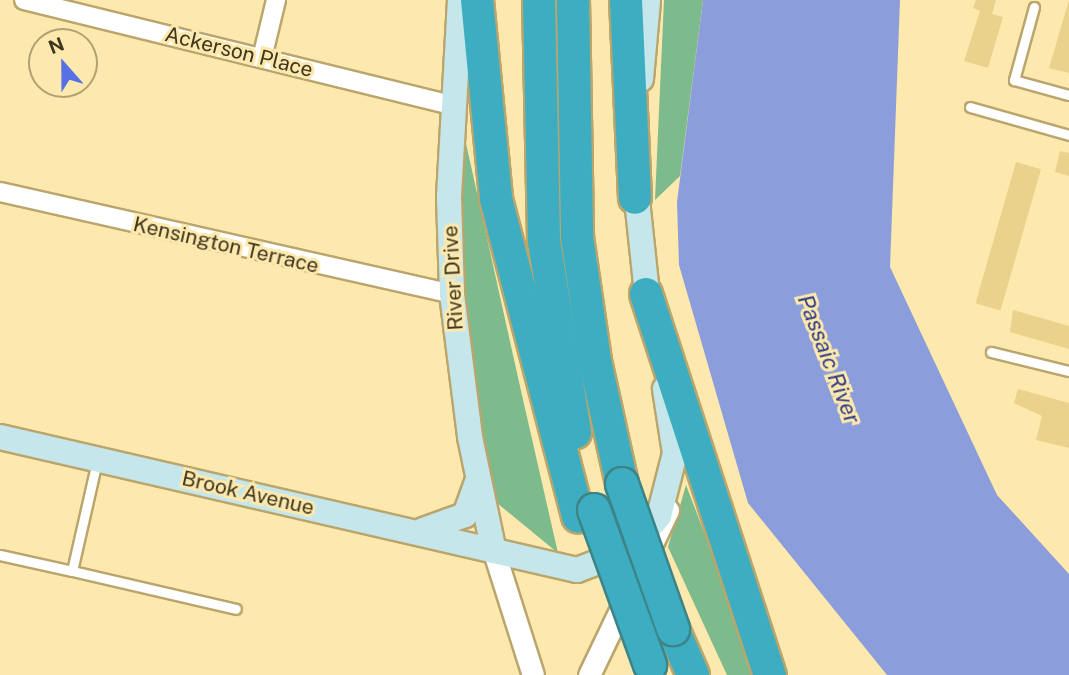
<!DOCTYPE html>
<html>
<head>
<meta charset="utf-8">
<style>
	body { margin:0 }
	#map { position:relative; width:1069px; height:675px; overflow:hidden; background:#fde8ad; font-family:"Public Sans",sans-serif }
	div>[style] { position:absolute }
	.forest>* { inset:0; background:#7dba8c }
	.water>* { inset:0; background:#8b9edb }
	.building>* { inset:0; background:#ead28c; transform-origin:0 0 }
	.roads { filter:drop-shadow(2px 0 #baa66d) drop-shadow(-2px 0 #baa66d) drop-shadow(0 2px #baa66d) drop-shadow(0 -2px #baa66d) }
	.service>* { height:9px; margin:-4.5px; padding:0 4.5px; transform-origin:4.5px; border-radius:4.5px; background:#fff }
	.minor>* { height:18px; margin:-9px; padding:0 9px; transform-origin:9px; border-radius:9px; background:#fff }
	.tertiary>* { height:21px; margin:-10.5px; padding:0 10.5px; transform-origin:10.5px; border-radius:10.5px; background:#fff }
	.secondary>* { height:24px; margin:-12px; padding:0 12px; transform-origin:12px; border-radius:12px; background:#c5e7ec }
	.motorway>* { height:32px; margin:-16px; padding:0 16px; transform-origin:16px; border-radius:16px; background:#3daec1 }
	.bridges { filter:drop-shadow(2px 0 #3d8488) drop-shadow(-2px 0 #3d8488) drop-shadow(0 2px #3d8488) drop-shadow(0 -2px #3d8488) }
	.motorway-bridge>* { height:32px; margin:-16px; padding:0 16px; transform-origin:16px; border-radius:16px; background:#3daec1 }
	span { translate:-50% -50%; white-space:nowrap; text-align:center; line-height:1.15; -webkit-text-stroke:6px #fde8ad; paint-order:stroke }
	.street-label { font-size:21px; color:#3e361e }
	.water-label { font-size:23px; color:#2e3d86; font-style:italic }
	.north { position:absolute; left:28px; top:28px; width:70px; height:70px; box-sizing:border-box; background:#fde8ad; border:2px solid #b1a174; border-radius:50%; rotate:339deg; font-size:19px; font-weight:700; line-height:28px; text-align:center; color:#3e361e }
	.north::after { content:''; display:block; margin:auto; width:24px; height:32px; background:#5770e6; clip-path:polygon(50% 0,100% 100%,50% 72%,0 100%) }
</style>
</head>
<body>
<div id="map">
	<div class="forest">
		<div style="clip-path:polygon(664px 0,703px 0,680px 176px,655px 200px)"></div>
		<div style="clip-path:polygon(463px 130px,519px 382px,558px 553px,497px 503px,473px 396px,458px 175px)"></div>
		<div style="clip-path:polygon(686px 485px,759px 675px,727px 675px,668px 547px)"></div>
	</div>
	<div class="water">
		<div style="clip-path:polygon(703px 0,900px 0,890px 267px,997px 495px,1069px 574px,1069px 675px,887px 675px,748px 503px,679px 265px,677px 202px)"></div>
	</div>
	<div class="building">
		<div style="clip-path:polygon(976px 0,996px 0,992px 14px,1003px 17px,988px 68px,964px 61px,980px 11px,973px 8px)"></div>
		<div style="clip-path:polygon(1069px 0,1069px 73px,1049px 68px)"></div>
		<div style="clip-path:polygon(1060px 151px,1069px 153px,1069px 176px,1055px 172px)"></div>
		<div style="left:1016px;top:162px;width:26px;height:147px;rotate:16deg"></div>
		<div style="clip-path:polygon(1013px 310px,1069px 326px,1069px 349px,1010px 332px)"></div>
		<div style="clip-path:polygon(1018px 389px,1069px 403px,1069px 448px,1036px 440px,1042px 416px,1014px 403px)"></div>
	</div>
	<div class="roads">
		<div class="service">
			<div style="left:1034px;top:7px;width:76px;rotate:105.3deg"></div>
			<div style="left:1014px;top:80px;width:57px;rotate:15.3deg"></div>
			<div style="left:970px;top:107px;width:103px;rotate:15.8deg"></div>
			<div style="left:991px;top:352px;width:80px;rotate:13.7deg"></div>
			<div style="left:0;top:555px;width:74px;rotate:12.5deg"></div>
			<div style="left:72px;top:571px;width:113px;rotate:-77.2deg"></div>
			<div style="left:72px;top:571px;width:168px;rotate:13deg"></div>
		</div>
		<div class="minor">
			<div style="left:24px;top:0;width:442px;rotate:13.8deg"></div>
			<div style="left:262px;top:58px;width:60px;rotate:-76.4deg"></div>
			<div style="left:0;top:192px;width:463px;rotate:12.7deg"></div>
		</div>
		<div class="tertiary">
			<div style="left:494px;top:552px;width:129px;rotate:72.4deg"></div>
			<div style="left:589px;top:675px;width:183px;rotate:-64.4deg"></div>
		</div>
		<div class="secondary">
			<div style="left:460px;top:0;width:197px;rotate:93.2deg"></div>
			<div style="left:449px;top:197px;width:97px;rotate:88.2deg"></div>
			<div style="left:452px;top:294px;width:144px;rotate:82.8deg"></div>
			<div style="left:470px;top:437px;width:117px;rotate:78.2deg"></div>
			<div style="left:641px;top:79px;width:79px;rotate:-84.9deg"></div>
			<div style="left:635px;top:181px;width:132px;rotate:83.9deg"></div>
			<div style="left:0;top:437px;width:592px;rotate:12.98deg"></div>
			<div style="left:577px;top:570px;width:59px;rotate:-20.9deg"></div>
			<div style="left:632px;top:549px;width:43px;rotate:-50.7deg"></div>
			<div style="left:659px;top:516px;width:65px;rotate:-75.7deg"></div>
			<div style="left:675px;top:453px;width:65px;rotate:-98.9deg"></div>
			<div style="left:423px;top:530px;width:45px;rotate:-19.7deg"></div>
			<div style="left:465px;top:515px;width:35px;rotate:-70deg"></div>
		</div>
		<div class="motorway">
			<div style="left:477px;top:0;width:200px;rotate:84.5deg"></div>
			<div style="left:496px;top:199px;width:328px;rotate:75.5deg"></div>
			<div style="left:539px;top:0;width:241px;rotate:88.8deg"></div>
			<div style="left:544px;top:241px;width:194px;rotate:80.8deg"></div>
			<div style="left:573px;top:0;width:237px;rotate:89deg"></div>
			<div style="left:577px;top:237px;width:125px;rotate:81.7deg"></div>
			<div style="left:595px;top:361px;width:126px;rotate:77.6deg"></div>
			<div style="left:626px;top:0;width:198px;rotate:87.4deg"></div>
			<div style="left:646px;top:294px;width:401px;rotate:72deg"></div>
			<div style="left:673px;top:629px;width:50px;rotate:66.5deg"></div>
		</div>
	</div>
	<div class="bridges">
		<div class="motorway-bridge">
			<div style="left:622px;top:484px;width:154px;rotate:70.6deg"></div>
			<div style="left:594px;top:510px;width:165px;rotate:70.1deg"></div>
		</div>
	</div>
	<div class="street-label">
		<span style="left:239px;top:52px;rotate:14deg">Ackerson Place</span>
		<span style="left:226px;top:245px;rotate:13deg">Kensington Terrace</span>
		<span style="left:453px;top:278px;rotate:-93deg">River Drive</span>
		<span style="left:248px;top:493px;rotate:13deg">Brook Avenue</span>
	</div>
	<div class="water-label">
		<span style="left:829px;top:359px;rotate:69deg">Passaic River</span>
	</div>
	<div class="north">N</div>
</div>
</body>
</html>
